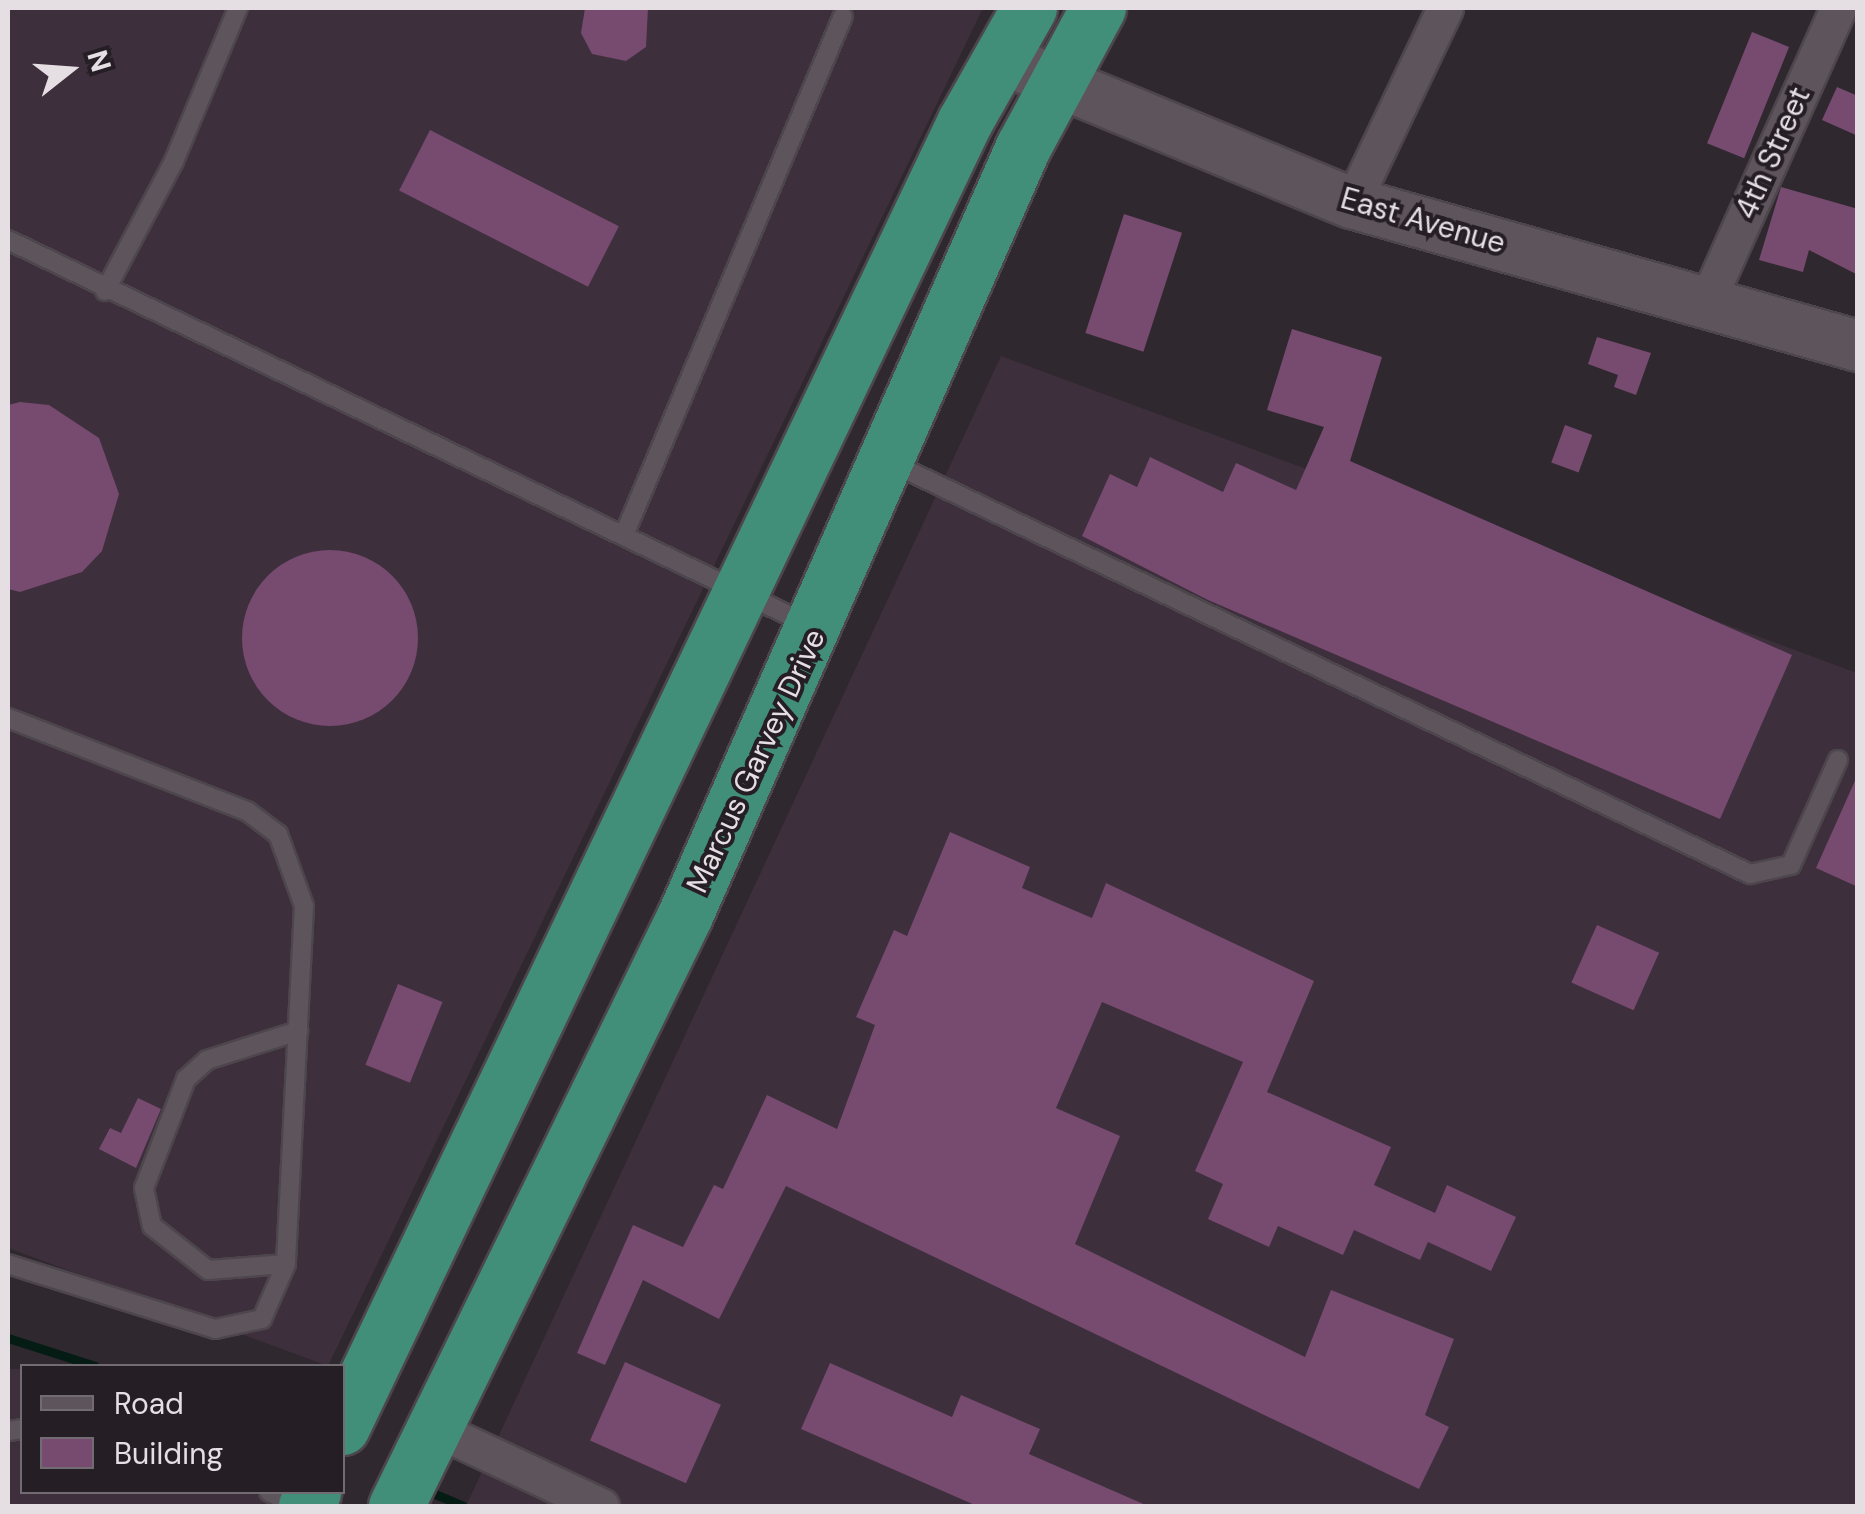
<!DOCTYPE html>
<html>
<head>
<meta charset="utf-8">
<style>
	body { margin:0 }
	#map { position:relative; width:1865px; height:1514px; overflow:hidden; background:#30282f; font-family:"DM Sans",sans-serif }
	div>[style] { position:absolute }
	.built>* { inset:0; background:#3d2f3b }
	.stream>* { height:9px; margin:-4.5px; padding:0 4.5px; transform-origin:4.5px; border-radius:4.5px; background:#051c15 }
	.building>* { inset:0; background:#774a70; transform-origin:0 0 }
	.round { border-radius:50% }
	.roads { filter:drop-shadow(2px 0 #4d464c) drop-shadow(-2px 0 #4d464c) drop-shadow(0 2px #4d464c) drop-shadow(0 -2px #4d464c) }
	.service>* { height:18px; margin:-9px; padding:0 9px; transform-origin:9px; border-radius:9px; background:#5e545c }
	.minor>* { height:35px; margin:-17.5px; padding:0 17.5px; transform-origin:17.5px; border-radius:17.5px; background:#5e545c }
	.secondary>* { height:50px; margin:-25px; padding:0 25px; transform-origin:25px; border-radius:25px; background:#5e545c }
	.trunk>* { height:55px; margin:-27.5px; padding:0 27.5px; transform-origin:27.5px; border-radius:27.5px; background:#428f79 }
	span { translate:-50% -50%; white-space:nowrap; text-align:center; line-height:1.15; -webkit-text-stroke:8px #261e25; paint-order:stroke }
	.street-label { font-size:30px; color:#e5dfe4 }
	.frame { position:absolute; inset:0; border:10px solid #e5dfe4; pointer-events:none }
	.legend { position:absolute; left:20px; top:1364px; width:325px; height:130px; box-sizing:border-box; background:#261e25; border:2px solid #726b71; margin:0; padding:12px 18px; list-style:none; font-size:30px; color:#e5dfe4 }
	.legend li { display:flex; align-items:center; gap:20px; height:50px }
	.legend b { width:50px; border:2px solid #726b71 }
	.north { position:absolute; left:20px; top:20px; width:100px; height:100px; -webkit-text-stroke:8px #261e25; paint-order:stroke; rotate:73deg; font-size:28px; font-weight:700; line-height:40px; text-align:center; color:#e5dfe4 }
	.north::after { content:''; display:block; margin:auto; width:35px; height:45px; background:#e5dfe4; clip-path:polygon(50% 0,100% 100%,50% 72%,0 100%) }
</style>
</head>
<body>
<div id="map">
	<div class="built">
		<div style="clip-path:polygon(8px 8px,983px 8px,328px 1366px,8px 1248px)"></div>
		<div style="clip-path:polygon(1001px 356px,1857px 673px,1857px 1506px,466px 1506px)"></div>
		<div style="clip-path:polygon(8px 1369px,22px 1369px,22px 1492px,300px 1492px,293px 1506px,8px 1506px)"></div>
	</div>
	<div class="stream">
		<div style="left:8px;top:1338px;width:91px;rotate:17.8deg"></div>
		<div style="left:435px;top:1494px;width:30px;rotate:23deg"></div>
	</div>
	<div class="building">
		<div style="clip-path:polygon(585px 8px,648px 8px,646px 47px,626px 61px,592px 54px,581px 33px)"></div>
		<div style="left:1752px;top:32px;width:40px;height:120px;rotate:22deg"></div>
		<div style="clip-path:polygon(1837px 87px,1858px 96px,1858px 136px,1822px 120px)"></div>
		<div style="left:430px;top:130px;width:212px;height:68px;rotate:27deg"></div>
		<div style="clip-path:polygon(1781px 187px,1858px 209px,1858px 275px,1809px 250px,1803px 272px,1759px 260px)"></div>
		<div style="left:1124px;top:214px;width:61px;height:125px;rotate:18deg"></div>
		<div style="clip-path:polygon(1292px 329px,1382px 357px,1350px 461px,1792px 655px,1720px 819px,1208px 600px,1082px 536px,1110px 474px,1137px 487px,1150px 457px,1223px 492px,1236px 463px,1296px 490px,1324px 427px,1267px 410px)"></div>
		<div style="clip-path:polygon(1597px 337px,1651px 353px,1636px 395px,1614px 387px,1618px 375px,1588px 364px)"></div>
		<div style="clip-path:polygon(20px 402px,49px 405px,99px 438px,119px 494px,102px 551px,82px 572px,20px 592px,8px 589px,8px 405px)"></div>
		<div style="left:1565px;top:425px;width:29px;height:40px;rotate:20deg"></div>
		<div class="round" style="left:242px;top:550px;width:176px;height:176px"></div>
		<div style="clip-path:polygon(1858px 774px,1858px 887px,1816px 868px)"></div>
		<div style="clip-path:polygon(950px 832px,1030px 867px,1022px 888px,1092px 918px,1106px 883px,1314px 981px,1267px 1092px,1391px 1147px,1374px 1185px,1435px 1213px,1447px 1185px,1516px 1217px,1491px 1271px,1428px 1242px,1420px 1260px,1354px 1230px,1343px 1255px,1278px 1226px,1269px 1247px,1208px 1219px,1223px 1184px,1195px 1171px,1243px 1062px,1102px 1002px,1056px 1108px,1120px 1136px,1075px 1244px,1305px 1357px,1331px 1290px,1454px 1339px,1425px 1415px,1449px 1427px,1419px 1489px,786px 1186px,719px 1319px,643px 1280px,605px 1365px,577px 1353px,633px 1225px,683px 1247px,714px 1185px,723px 1189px,767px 1095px,837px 1129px,875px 1025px,856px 1017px,894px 930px,907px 936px)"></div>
		<div style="left:1597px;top:925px;width:68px;height:63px;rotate:24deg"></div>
		<div style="left:398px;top:984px;width:48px;height:87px;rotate:22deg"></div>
		<div style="clip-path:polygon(138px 1098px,161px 1109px,136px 1168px,99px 1149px,110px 1128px,121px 1133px)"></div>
		<div style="left:625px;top:1362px;width:105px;height:86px;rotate:24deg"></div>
		<div style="clip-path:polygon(830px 1363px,952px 1417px,961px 1395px,1040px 1429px,1029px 1454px,1148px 1506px,977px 1506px,801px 1429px)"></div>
	</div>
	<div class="roads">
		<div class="service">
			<div style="left:8px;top:240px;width:889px;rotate:25.67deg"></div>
			<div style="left:105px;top:291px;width:147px;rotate:-62deg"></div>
			<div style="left:174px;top:161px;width:166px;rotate:-67.3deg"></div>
			<div style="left:890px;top:462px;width:954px;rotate:25.6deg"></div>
			<div style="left:1750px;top:874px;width:42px;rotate:-12.4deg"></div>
			<div style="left:1791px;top:865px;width:115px;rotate:-65.9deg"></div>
			<div style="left:624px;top:535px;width:563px;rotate:-67.12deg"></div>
			<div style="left:8px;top:718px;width:256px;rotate:21.3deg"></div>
			<div style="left:247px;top:811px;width:39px;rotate:37deg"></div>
			<div style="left:278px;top:834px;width:77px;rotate:70.1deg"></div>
			<div style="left:304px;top:906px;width:358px;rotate:92.9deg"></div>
			<div style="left:286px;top:1264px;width:60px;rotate:113.6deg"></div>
			<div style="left:262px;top:1319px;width:48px;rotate:168deg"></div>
			<div style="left:215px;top:1329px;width:217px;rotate:-162.6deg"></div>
			<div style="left:286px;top:1264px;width:78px;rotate:175.6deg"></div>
			<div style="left:208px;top:1270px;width:71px;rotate:-141.8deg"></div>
			<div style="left:152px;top:1226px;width:39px;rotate:-102deg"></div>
			<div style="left:144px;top:1188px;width:117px;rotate:-68.9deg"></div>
			<div style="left:186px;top:1079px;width:28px;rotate:-42deg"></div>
			<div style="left:207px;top:1060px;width:96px;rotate:-17.7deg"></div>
			<div style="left:8px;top:1431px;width:14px;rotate:-8deg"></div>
			<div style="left:269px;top:1492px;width:33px;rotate:25deg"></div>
		</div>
		<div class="minor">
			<div style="left:1352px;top:203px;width:216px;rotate:-64.5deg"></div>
			<div style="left:1708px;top:299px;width:319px;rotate:-65.9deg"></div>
			<div style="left:430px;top:1426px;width:189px;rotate:25.1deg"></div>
		</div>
		<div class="secondary">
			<div style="left:1002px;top:59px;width:378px;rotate:22.4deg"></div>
			<div style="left:1352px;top:203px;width:526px;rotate:15.78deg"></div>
		</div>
		<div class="trunk">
			<div style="left:342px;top:1427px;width:1447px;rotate:-64.5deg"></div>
			<div style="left:965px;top:121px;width:130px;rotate:-60.5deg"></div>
			<div style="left:306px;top:1506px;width:16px;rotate:-63deg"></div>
			<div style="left:396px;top:1506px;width:658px;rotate:-63.94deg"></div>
			<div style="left:685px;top:915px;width:839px;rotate:-66.25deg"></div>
			<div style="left:1023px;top:147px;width:158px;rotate:-61.7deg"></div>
		</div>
	</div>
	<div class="street-label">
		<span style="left:1773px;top:153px;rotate:-66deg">4th Street</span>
		<span style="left:1423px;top:221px;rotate:16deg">East Avenue</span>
		<span style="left:756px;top:761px;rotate:-65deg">Marcus Garvey Drive</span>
	</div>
	<div class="frame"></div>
	<ul class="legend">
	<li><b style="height:12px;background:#5e545c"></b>Road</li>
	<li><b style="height:28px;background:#774a70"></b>Building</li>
	</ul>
	<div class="north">N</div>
</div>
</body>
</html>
